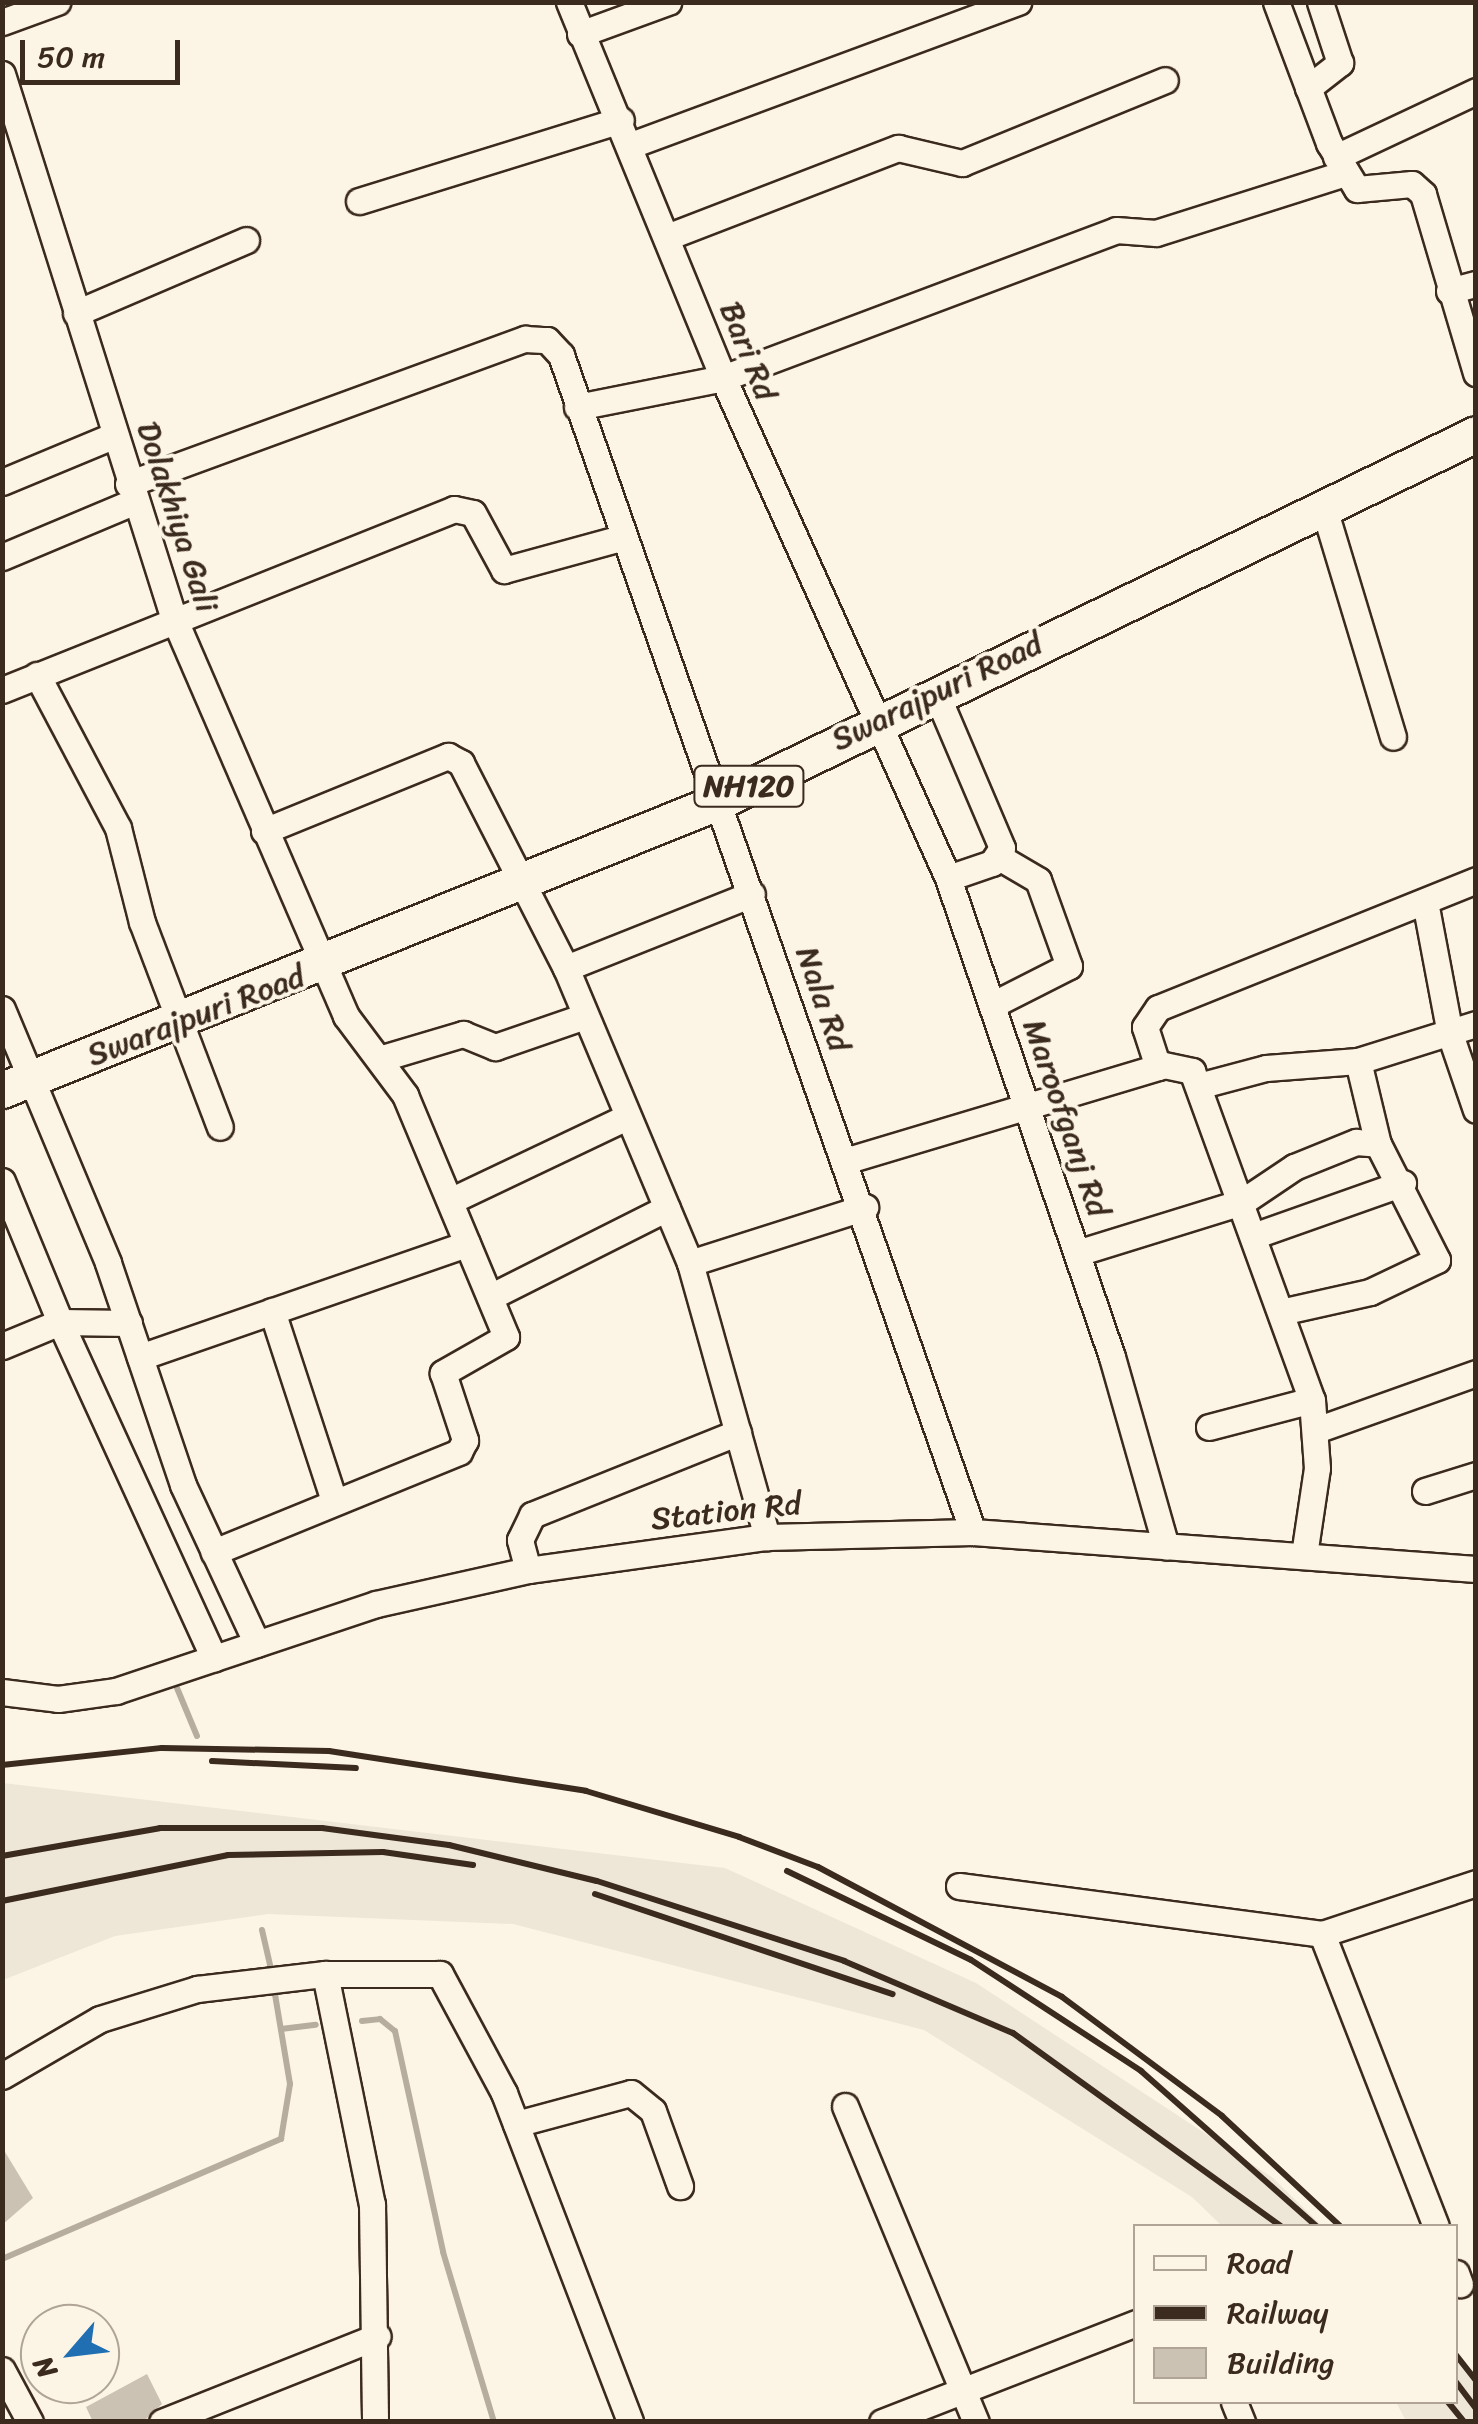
<!DOCTYPE html>
<html>
<head>
<meta charset="utf-8">
<style>
	body { margin:0 }
	#map { position:relative; width:1478px; height:2424px; overflow:hidden; background:#fcf5e5; font-family:Sriracha,sans-serif }
	div>[style] { position:absolute }
	.built>* { inset:0; background:#eee6d6 }
	.stream>* { height:6px; margin:-3px; padding:0 3px; transform-origin:3px; border-radius:3px; background:#b7ad9e }
	.building>* { inset:0; background:#ccc2b3 }
	.roads { filter:drop-shadow(2px 0 #3b2a1e) drop-shadow(-2px 0 #3b2a1e) drop-shadow(0 2px #3b2a1e) drop-shadow(0 -2px #3b2a1e) }
	.minor>* { height:25px; margin:-12.5px; padding:0 12.5px; transform-origin:12.5px; border-radius:12.5px; background:#fcf5e5 }
	.highway>* { height:35px; margin:-17.5px; padding:0 17.5px; transform-origin:17.5px; border-radius:17.5px; background:#fcf5e5 }
	.rail>* { height:6px; margin:-3px; padding:0 3px; transform-origin:3px; border-radius:3px; background:#3b2a1e }
	span { translate:-50% -50%; white-space:nowrap; text-align:center; line-height:1.15; -webkit-text-stroke:8px #fcf5e5; paint-order:stroke }
	.shield-label span { padding:2px 8px; background:#fcf5e5; border:2px solid; border-radius:8px; -webkit-text-stroke-width:0 }
	.shield-label { font-size:30px; color:#3b2a1e; font-weight:700 }
	.street-label { font-size:32px; color:#3b2a1e }
	.frame { position:absolute; inset:0; border:5px solid #3b2a1e; pointer-events:none }
	.legend { position:absolute; left:1133px; top:2224px; width:325px; height:180px; box-sizing:border-box; background:#fcf5e5; border:2px solid #afa495; margin:0; padding:12px 18px; list-style:none; font-size:30px; color:#3b2a1e }
	.legend li { display:flex; align-items:center; gap:20px; height:50px }
	.legend b { width:50px; border:2px solid #afa495 }
	.north { position:absolute; left:20px; top:2304px; width:100px; height:100px; box-sizing:border-box; background:#fcf5e5; border:2px solid #afa495; border-radius:50%; rotate:242deg; font-size:28px; font-weight:700; line-height:40px; text-align:center; color:#3b2a1e }
	.north::after { content:''; display:block; margin:auto; width:35px; height:45px; background:#1f6fb2; clip-path:polygon(50% 0,100% 100%,50% 72%,0 100%) }
	.scale { position:absolute; left:20px; top:40px; width:160px; height:45px; box-sizing:border-box; border:5px solid #3b2a1e; border-top:0; padding-left:12px; font-size:30px; line-height:35px; white-space:nowrap; color:#3b2a1e; -webkit-text-stroke:8px #fcf5e5; paint-order:stroke }
</style>
</head>
<body>
<div id="map">
	<div class="built">
		<div style="clip-path:polygon(3px 1783px,725px 1868px,976px 1983px,1273px 2178px,1322px 2226px,1222px 2226px,1192px 2197px,924px 2030px,513px 1924px,268px 1914px,115px 1936px,3px 1980px)"></div>
		<div style="clip-path:polygon(1456px 2359px,1475px 2379px,1475px 2421px,1406px 2421px,1396px 2402px,1456px 2402px)"></div>
	</div>
	<div class="stream">
		<div style="left:177px;top:1688px;width:52px;rotate:67.4deg"></div>
		<div style="left:262px;top:1930px;width:37px;rotate:77deg"></div>
		<div style="left:362px;top:2021px;width:18px;rotate:-6deg"></div>
		<div style="left:380px;top:2019px;width:19px;rotate:39deg"></div>
		<div style="left:395px;top:2031px;width:226px;rotate:77.7deg"></div>
		<div style="left:443px;top:2252px;width:177px;rotate:73.3deg"></div>
		<div style="left:281px;top:2029px;width:35px;rotate:-7deg"></div>
		<div style="left:2px;top:2259px;width:304px;rotate:-23.3deg"></div>
		<div style="left:281px;top:2139px;width:56px;rotate:-80.7deg"></div>
		<div style="left:290px;top:2084px;width:91px;rotate:-99.5deg"></div>
	</div>
	<div class="building">
		<div style="clip-path:polygon(2px 2147px,33px 2198px,2px 2225px)"></div>
		<div style="clip-path:polygon(147px 2374px,162px 2404px,146px 2419px,93px 2422px,86px 2407px)"></div>
	</div>
	<div class="roads">
		<div class="minor">
			<div style="left:569px;top:2px;width:406px;rotate:67.7deg"></div>
			<div style="left:723px;top:378px;width:548px;rotate:65.77deg"></div>
			<div style="left:948px;top:878px;width:506px;rotate:71.1deg"></div>
			<div style="left:1112px;top:1357px;width:197px;rotate:74.1deg"></div>
			<div style="left:1276px;top:2px;width:151px;rotate:69.4deg"></div>
			<div style="left:1329px;top:143px;width:54px;rotate:58.7deg"></div>
			<div style="left:1357px;top:189px;width:55px;rotate:-5.2deg"></div>
			<div style="left:1412px;top:184px;width:15px;rotate:42deg"></div>
			<div style="left:1423px;top:194px;width:187px;rotate:73.5deg"></div>
			<div style="left:2px;top:22px;width:59px;rotate:-20deg"></div>
			<div style="left:580px;top:34px;width:94px;rotate:-20deg"></div>
			<div style="left:2px;top:74px;width:568px;rotate:72.49deg"></div>
			<div style="left:173px;top:616px;width:436px;rotate:66.6deg"></div>
			<div style="left:346px;top:1016px;width:99px;rotate:53.2deg"></div>
			<div style="left:405px;top:1095px;width:262px;rotate:67.3deg"></div>
			<div style="left:506px;top:1337px;width:73px;rotate:150.3deg"></div>
			<div style="left:443px;top:1373px;width:71px;rotate:71.8deg"></div>
			<div style="left:465px;top:1440px;width:13px;rotate:117deg"></div>
			<div style="left:459px;top:1452px;width:265px;rotate:157.8deg"></div>
			<div style="left:1308px;top:88px;width:41px;rotate:-38deg"></div>
			<div style="left:1340px;top:63px;width:64px;rotate:-108.2deg"></div>
			<div style="left:631px;top:145px;width:413px;rotate:-20.3deg"></div>
			<div style="left:1336px;top:157px;width:155px;rotate:-25.2deg"></div>
			<div style="left:359px;top:201px;width:274px;rotate:-17.2deg"></div>
			<div style="left:667px;top:237px;width:248px;rotate:-21.1deg"></div>
			<div style="left:898px;top:148px;width:66px;rotate:13.2deg"></div>
			<div style="left:962px;top:163px;width:219px;rotate:-22.2deg"></div>
			<div style="left:1449px;top:291px;width:28px;rotate:-15deg"></div>
			<div style="left:76px;top:313px;width:185px;rotate:-23.2deg"></div>
			<div style="left:577px;top:407px;width:149px;rotate:-11.2deg"></div>
			<div style="left:723px;top:378px;width:420px;rotate:-20.6deg"></div>
			<div style="left:1116px;top:230px;width:40px;rotate:4.3deg"></div>
			<div style="left:1156px;top:233px;width:198px;rotate:-17.6deg"></div>
			<div style="left:2px;top:482px;width:122px;rotate:-22.6deg"></div>
			<div style="left:128px;top:484px;width:423px;rotate:-20.1deg"></div>
			<div style="left:525px;top:339px;width:22px;rotate:3deg"></div>
			<div style="left:547px;top:340px;width:21px;rotate:47deg"></div>
			<div style="left:561px;top:355px;width:1247px;rotate:70.71deg"></div>
			<div style="left:1323px;top:505px;width:242px;rotate:73.2deg"></div>
			<div style="left:2px;top:557px;width:142px;rotate:-22.8deg"></div>
			<div style="left:37px;top:675px;width:173px;rotate:62.1deg"></div>
			<div style="left:118px;top:828px;width:97px;rotate:75.7deg"></div>
			<div style="left:142px;top:922px;width:219px;rotate:69.2deg"></div>
			<div style="left:2px;top:690px;width:487px;rotate:-21.8deg"></div>
			<div style="left:454px;top:509px;width:19px;rotate:12deg"></div>
			<div style="left:473px;top:513px;width:65px;rotate:61.5deg"></div>
			<div style="left:504px;top:570px;width:121px;rotate:-15.3deg"></div>
			<div style="left:936px;top:693px;width:168px;rotate:66.9deg"></div>
			<div style="left:1002px;top:848px;width:18px;rotate:124deg"></div>
			<div style="left:992px;top:863px;width:46px;rotate:161.2deg"></div>
			<div style="left:264px;top:831px;width:199px;rotate:-22.2deg"></div>
			<div style="left:448px;top:756px;width:15px;rotate:28deg"></div>
			<div style="left:461px;top:763px;width:230px;rotate:62.9deg"></div>
			<div style="left:566px;top:968px;width:320px;rotate:67.2deg"></div>
			<div style="left:690px;top:1263px;width:285px;rotate:74.3deg"></div>
			<div style="left:1426px;top:907px;width:129px;rotate:79.3deg"></div>
			<div style="left:1450px;top:1034px;width:80px;rotate:71.1deg"></div>
			<div style="left:566px;top:968px;width:200px;rotate:-21.7deg"></div>
			<div style="left:994px;top:1004px;width:84px;rotate:-26.9deg"></div>
			<div style="left:1069px;top:966px;width:91px;rotate:-109.8deg"></div>
			<div style="left:1038px;top:880px;width:45px;rotate:-149.5deg"></div>
			<div style="left:2px;top:1009px;width:275px;rotate:67.3deg"></div>
			<div style="left:108px;top:1263px;width:234px;rotate:71.3deg"></div>
			<div style="left:183px;top:1485px;width:175px;rotate:65deg"></div>
			<div style="left:379px;top:1059px;width:88px;rotate:-16.6deg"></div>
			<div style="left:463px;top:1034px;width:35px;rotate:22deg"></div>
			<div style="left:495px;top:1047px;width:95px;rotate:-19deg"></div>
			<div style="left:1358px;top:1061px;width:85px;rotate:76.5deg"></div>
			<div style="left:1158px;top:1067px;width:42px;rotate:-108deg"></div>
			<div style="left:1145px;top:1027px;width:23px;rotate:-56deg"></div>
			<div style="left:1158px;top:1008px;width:343px;rotate:-21.9deg"></div>
			<div style="left:1202px;top:1085px;width:66px;rotate:-14.9deg"></div>
			<div style="left:1266px;top:1068px;width:92px;rotate:-4.4deg"></div>
			<div style="left:1358px;top:1061px;width:124px;rotate:-17.4deg"></div>
			<div style="left:848px;top:1160px;width:330px;rotate:-16.7deg"></div>
			<div style="left:1164px;top:1065px;width:29px;rotate:12deg"></div>
			<div style="left:1192px;top:1071px;width:350px;rotate:70deg"></div>
			<div style="left:1312px;top:1400px;width:68px;rotate:85.8deg"></div>
			<div style="left:1317px;top:1468px;width:88px;rotate:98.5deg"></div>
			<div style="left:2px;top:1181px;width:152px;rotate:67.6deg"></div>
			<div style="left:60px;top:1322px;width:63px;rotate:157.5deg"></div>
			<div style="left:450px;top:1201px;width:196px;rotate:-25.4deg"></div>
			<div style="left:1256px;top:1235px;width:156px;rotate:-19.5deg"></div>
			<div style="left:1077px;top:1253px;width:173px;rotate:-17.2deg"></div>
			<div style="left:1242px;top:1202px;width:63px;rotate:-33.9deg"></div>
			<div style="left:1294px;top:1167px;width:67px;rotate:-22deg"></div>
			<div style="left:1356px;top:1142px;width:22px;rotate:5deg"></div>
			<div style="left:1378px;top:1144px;width:130px;rotate:63deg"></div>
			<div style="left:1437px;top:1260px;width:74px;rotate:154.5deg"></div>
			<div style="left:1370px;top:1292px;width:87px;rotate:167.4deg"></div>
			<div style="left:690px;top:1263px;width:184px;rotate:-17.7deg"></div>
			<div style="left:490px;top:1297px;width:198px;rotate:-26.7deg"></div>
			<div style="left:272px;top:1311px;width:197px;rotate:71.9deg"></div>
			<div style="left:129px;top:1323px;width:69px;rotate:-179.2deg"></div>
			<div style="left:60px;top:1322px;width:370px;rotate:65.4deg"></div>
			<div style="left:140px;top:1357px;width:346px;rotate:-19.1deg"></div>
			<div style="left:1209px;top:1427px;width:106px;rotate:-14.7deg"></div>
			<div style="left:1316px;top:1430px;width:170px;rotate:-19.6deg"></div>
			<div style="left:1425px;top:1491px;width:53px;rotate:-17.4deg"></div>
			<div style="left:528px;top:1570px;width:31px;rotate:-105deg"></div>
			<div style="left:520px;top:1540px;width:28px;rotate:-64deg"></div>
			<div style="left:532px;top:1515px;width:222px;rotate:-21.9deg"></div>
			<div style="left:2px;top:1692px;width:56px;rotate:7.1deg"></div>
			<div style="left:58px;top:1699px;width:59px;rotate:-7.9deg"></div>
			<div style="left:116px;top:1691px;width:274px;rotate:-18.5deg"></div>
			<div style="left:376px;top:1604px;width:156px;rotate:-12.6deg"></div>
			<div style="left:528px;top:1570px;width:241px;rotate:-7.9deg"></div>
			<div style="left:767px;top:1537px;width:206px;rotate:-1.4deg"></div>
			<div style="left:973px;top:1532px;width:504px;rotate:4.21deg"></div>
			<div style="left:959px;top:1886px;width:366px;rotate:7.5deg"></div>
			<div style="left:1322px;top:1934px;width:162px;rotate:-18.3deg"></div>
			<div style="left:1322px;top:1934px;width:313px;rotate:68.7deg"></div>
			<div style="left:325px;top:1974px;width:235px;rotate:78.5deg"></div>
			<div style="left:372px;top:2204px;width:218px;rotate:89.2deg"></div>
			<div style="left:2px;top:2076px;width:113px;rotate:-30.2deg"></div>
			<div style="left:100px;top:2019px;width:102px;rotate:-17.2deg"></div>
			<div style="left:197px;top:1989px;width:129px;rotate:-6.7deg"></div>
			<div style="left:325px;top:1974px;width:115px"></div>
			<div style="left:440px;top:1974px;width:135px;rotate:61.7deg"></div>
			<div style="left:504px;top:2093px;width:352px;rotate:69deg"></div>
			<div style="left:845px;top:2106px;width:342px;rotate:67.5deg"></div>
			<div style="left:516px;top:2124px;width:119px;rotate:-15.1deg"></div>
			<div style="left:631px;top:2093px;width:28px;rotate:39deg"></div>
			<div style="left:653px;top:2111px;width:80px;rotate:70.2deg"></div>
			<div style="left:1456px;top:2273px;width:12px;rotate:70deg"></div>
			<div style="left:2px;top:2370px;width:59px;rotate:61.7deg"></div>
			<div style="left:1234px;top:2402px;width:22px;rotate:68deg"></div>
			<div style="left:162px;top:2422px;width:232px;rotate:-21.7deg"></div>
			<div style="left:882px;top:2422px;width:273px;rotate:-21.3deg"></div>
		</div>
		<div class="highway">
			<div style="left:2px;top:1090px;width:774px;rotate:-21.93deg"></div>
			<div style="left:720px;top:801px;width:840px;rotate:-25.89deg"></div>
		</div>
	</div>
	<div class="rail">
		<div style="left:212px;top:1761px;width:144px;rotate:2.8deg"></div>
		<div style="left:2px;top:1765px;width:161px;rotate:-6.1deg"></div>
		<div style="left:162px;top:1748px;width:167px;rotate:1deg"></div>
		<div style="left:329px;top:1751px;width:260px;rotate:8.8deg"></div>
		<div style="left:586px;top:1791px;width:160px;rotate:16.7deg"></div>
		<div style="left:739px;top:1837px;width:85px;rotate:20.8deg"></div>
		<div style="left:818px;top:1867px;width:276px;rotate:28deg"></div>
		<div style="left:1062px;top:1997px;width:199px;rotate:36.6deg"></div>
		<div style="left:1222px;top:2116px;width:161px;rotate:43deg"></div>
		<div style="left:2px;top:1856px;width:160px;rotate:-10deg"></div>
		<div style="left:160px;top:1828px;width:162px"></div>
		<div style="left:322px;top:1828px;width:128px;rotate:7.6deg"></div>
		<div style="left:449px;top:1845px;width:152px;rotate:13.7deg"></div>
		<div style="left:597px;top:1881px;width:260px;rotate:17.9deg"></div>
		<div style="left:844px;top:1961px;width:184px;rotate:23.1deg"></div>
		<div style="left:1013px;top:2033px;width:330px;rotate:35.8deg"></div>
		<div style="left:787px;top:1871px;width:204px;rotate:25.8deg"></div>
		<div style="left:971px;top:1960px;width:203px;rotate:33.1deg"></div>
		<div style="left:1141px;top:2071px;width:234px;rotate:41.5deg"></div>
		<div style="left:595px;top:1894px;width:314px;rotate:18.6deg"></div>
		<div style="left:2px;top:1901px;width:231px;rotate:-11.5deg"></div>
		<div style="left:228px;top:1855px;width:155px;rotate:-1.1deg"></div>
		<div style="left:383px;top:1852px;width:91px;rotate:8.2deg"></div>
		<div style="left:1456px;top:2355px;width:33px;rotate:52deg"></div>
		<div style="left:1456px;top:2382px;width:34px;rotate:53deg"></div>
		<div style="left:1448px;top:2402px;width:26px;rotate:51deg"></div>
	</div>
	<div class="shield-label">
		<span style="left:749px;top:786px">NH120</span>
	</div>
	<div class="street-label">
		<span style="left:748px;top:351px;rotate:68deg">Bari Rd</span>
		<span style="left:177px;top:517px;rotate:72deg">Dolakhiya Gali</span>
		<span style="left:937px;top:692px;rotate:-26deg">Swarajpuri Road</span>
		<span style="left:823px;top:999px;rotate:71deg">Nala Rd</span>
		<span style="left:196px;top:1016px;rotate:-21deg">Swarajpuri Road</span>
		<span style="left:1066px;top:1118px;rotate:71deg">Maroofganj Rd</span>
		<span style="left:726px;top:1512px;rotate:-6deg">Station Rd</span>
	</div>
	<div class="frame"></div>
	<ul class="legend">
	<li><b style="height:12px;background:#fcf5e5"></b>Road</li>
	<li><b style="height:12px;background:#3b2a1e"></b>Railway</li>
	<li><b style="height:28px;background:#ccc2b3"></b>Building</li>
	</ul>
	<div class="north">N</div>
	<div class="scale">50 m</div>
</div>
</body>
</html>
